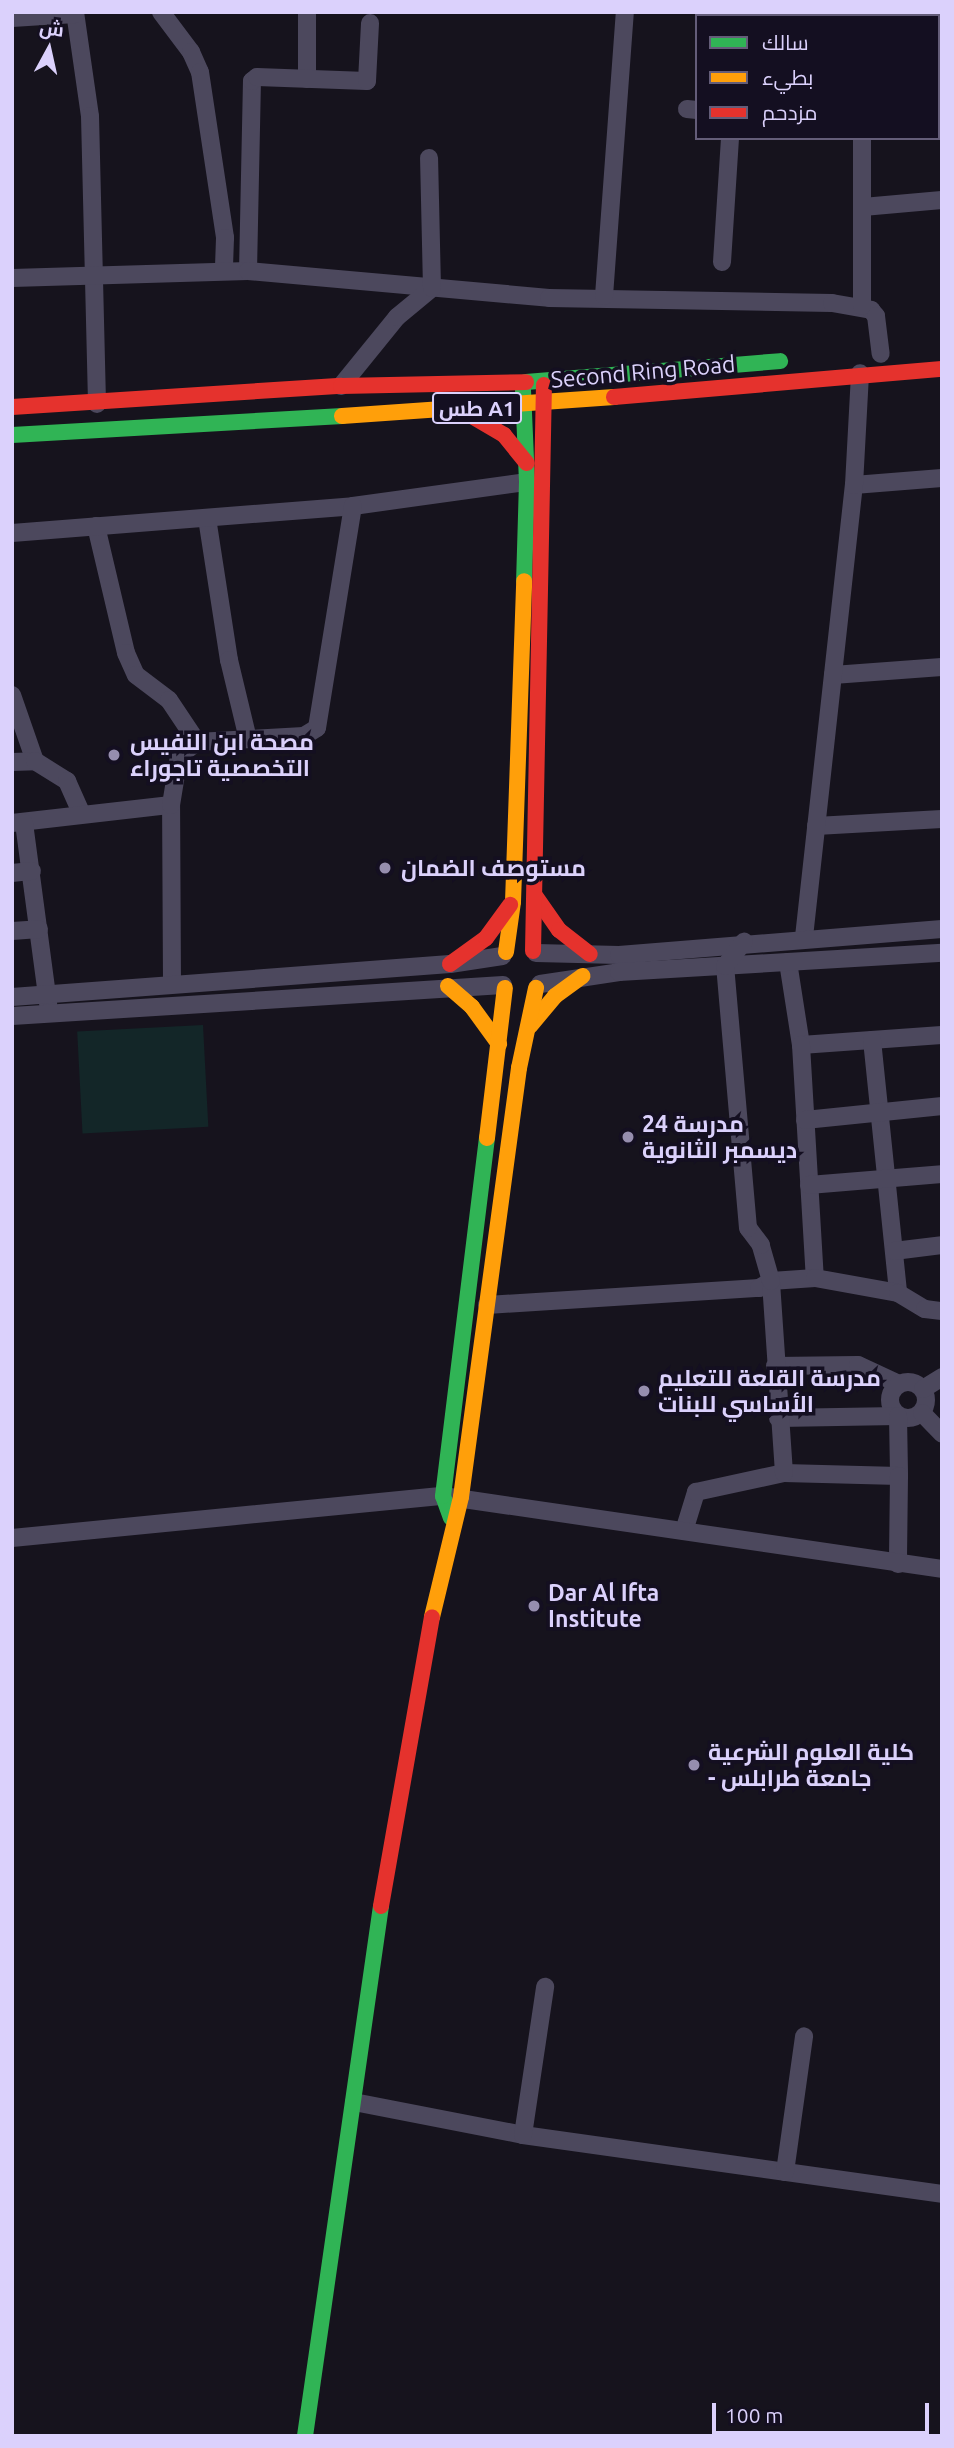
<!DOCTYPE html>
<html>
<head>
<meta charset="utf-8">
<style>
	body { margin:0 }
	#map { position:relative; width:954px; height:2448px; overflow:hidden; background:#16131d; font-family:Ubuntu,Cairo,sans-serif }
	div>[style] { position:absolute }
	.green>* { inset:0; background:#132628; transform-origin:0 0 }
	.street>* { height:18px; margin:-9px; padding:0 9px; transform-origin:9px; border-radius:9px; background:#4c485d }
	.street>.ring { margin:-9px; padding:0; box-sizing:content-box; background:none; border:18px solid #4c485d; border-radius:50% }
	.fast>* { height:16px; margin:-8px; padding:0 8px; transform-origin:8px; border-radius:8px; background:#30b455 }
	.slow>* { height:16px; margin:-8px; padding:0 8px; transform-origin:8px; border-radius:8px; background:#ff9f0a }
	.jam>* { height:16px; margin:-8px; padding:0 8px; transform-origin:8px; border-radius:8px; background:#e5322d }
	.dots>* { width:19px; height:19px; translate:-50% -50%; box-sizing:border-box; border:4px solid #140f21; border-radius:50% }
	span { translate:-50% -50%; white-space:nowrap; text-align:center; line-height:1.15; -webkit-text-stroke:7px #140f21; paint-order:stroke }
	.shield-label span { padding:2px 5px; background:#140f21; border:2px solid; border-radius:5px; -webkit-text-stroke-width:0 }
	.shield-label { font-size:21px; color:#dbd1fc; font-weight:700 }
	.street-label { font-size:23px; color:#dbd1fc }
	.poi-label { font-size:23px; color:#dbd1fc; font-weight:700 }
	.left { translate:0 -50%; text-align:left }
	.frame { position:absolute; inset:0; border:14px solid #dbd1fc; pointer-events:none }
	.legend { position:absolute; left:695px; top:14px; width:245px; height:126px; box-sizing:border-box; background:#140f21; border:2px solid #645d79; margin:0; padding:9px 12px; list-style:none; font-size:21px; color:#dbd1fc }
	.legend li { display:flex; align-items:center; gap:14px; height:35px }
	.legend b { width:35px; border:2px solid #645d79 }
	.north { position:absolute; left:14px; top:14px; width:70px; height:70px; -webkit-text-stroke:5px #140f21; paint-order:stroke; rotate:8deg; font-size:19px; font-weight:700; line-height:28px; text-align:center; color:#dbd1fc }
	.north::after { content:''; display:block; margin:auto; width:24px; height:32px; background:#dbd1fc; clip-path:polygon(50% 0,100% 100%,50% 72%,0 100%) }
	.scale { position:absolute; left:712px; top:2403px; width:217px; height:32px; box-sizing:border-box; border:4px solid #dbd1fc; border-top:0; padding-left:9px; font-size:21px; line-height:24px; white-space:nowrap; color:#dbd1fc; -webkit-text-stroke:5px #140f21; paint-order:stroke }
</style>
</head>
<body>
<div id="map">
	<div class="green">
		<div style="left:203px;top:1025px;width:102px;height:126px;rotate:87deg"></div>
	</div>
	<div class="street">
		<div style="left:75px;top:12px;width:105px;rotate:81.8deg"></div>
		<div style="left:90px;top:116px;width:288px;rotate:88.6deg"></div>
		<div style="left:161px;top:12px;width:50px;rotate:53.1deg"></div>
		<div style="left:191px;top:52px;width:22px;rotate:66deg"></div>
		<div style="left:200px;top:72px;width:168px;rotate:81.4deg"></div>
		<div style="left:225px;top:238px;width:33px;rotate:92deg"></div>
		<div style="left:307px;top:12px;width:67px;rotate:90deg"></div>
		<div style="left:737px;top:16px;width:4px;rotate:-90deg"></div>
		<div style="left:12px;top:18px;width:63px;rotate:-3.6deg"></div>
		<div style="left:687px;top:109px;width:10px;rotate:6deg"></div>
		<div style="left:863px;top:207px;width:79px;rotate:-5.1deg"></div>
		<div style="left:722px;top:262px;width:124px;rotate:-86.3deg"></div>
		<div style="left:248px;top:271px;width:190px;rotate:-88.8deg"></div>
		<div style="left:252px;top:81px;width:6px;rotate:-39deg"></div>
		<div style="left:257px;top:77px;width:110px;rotate:2.1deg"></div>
		<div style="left:367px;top:81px;width:58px;rotate:-87deg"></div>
		<div style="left:12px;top:278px;width:236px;rotate:-1.7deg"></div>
		<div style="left:248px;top:271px;width:302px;rotate:5.1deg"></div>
		<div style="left:549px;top:298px;width:283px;rotate:1deg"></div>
		<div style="left:832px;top:303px;width:40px;rotate:10deg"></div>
		<div style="left:871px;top:310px;width:8px;rotate:50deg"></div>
		<div style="left:876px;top:316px;width:38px;rotate:83deg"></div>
		<div style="left:604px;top:296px;width:285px;rotate:-85.8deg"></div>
		<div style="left:862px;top:306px;width:168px;rotate:-90deg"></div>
		<div style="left:341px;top:386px;width:89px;rotate:-50.9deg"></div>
		<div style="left:397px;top:317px;width:45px;rotate:-39.6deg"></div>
		<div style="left:432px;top:288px;width:130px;rotate:-91.3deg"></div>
		<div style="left:854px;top:485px;width:88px;rotate:-4.5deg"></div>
		<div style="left:207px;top:518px;width:144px;rotate:81.2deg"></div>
		<div style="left:229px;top:660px;width:81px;rotate:76.5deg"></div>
		<div style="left:96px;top:526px;width:130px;rotate:76.7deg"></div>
		<div style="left:126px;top:653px;width:24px;rotate:66deg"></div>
		<div style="left:136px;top:675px;width:41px;rotate:37.1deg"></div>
		<div style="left:169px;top:700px;width:50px;rotate:56.3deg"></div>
		<div style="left:12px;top:533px;width:342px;rotate:-4.5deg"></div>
		<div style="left:353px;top:506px;width:176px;rotate:-7.9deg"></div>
		<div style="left:833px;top:675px;width:109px;rotate:-4.2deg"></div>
		<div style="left:12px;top:695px;width:70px;rotate:70.8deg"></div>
		<div style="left:12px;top:762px;width:23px;rotate:-2deg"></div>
		<div style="left:35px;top:761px;width:38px;rotate:32deg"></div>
		<div style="left:67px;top:781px;width:35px;rotate:66deg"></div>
		<div style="left:12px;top:823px;width:160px;rotate:-6.5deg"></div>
		<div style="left:24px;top:823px;width:183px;rotate:82.4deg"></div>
		<div style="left:816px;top:826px;width:126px;rotate:-3.2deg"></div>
		<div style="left:12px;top:873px;width:20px;rotate:-6deg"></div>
		<div style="left:12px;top:931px;width:27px;rotate:-4deg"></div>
		<div style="left:804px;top:937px;width:455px;rotate:-83.7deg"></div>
		<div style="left:854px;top:485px;width:112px;rotate:-86.9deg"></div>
		<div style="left:536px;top:953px;width:83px;rotate:1.4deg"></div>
		<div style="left:619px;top:955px;width:324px;rotate:-4.6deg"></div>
		<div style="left:788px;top:962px;width:84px;rotate:81.1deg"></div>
		<div style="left:801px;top:1045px;width:141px;rotate:-4.1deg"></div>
		<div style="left:172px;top:984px;width:179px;rotate:-90.3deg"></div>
		<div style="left:171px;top:805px;width:50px;rotate:-80.7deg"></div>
		<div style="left:179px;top:756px;width:23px;rotate:-38deg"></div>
		<div style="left:197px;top:742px;width:107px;rotate:-3.2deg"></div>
		<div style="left:304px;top:736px;width:15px;rotate:-32deg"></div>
		<div style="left:317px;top:728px;width:225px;rotate:-80.8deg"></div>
		<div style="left:540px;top:984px;width:80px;rotate:-8.6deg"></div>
		<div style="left:619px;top:972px;width:324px;rotate:-3.4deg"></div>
		<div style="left:12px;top:997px;width:439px;rotate:-4.3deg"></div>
		<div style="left:450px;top:964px;width:53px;rotate:-8.7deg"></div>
		<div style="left:12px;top:1016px;width:492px;rotate:-3.6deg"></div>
		<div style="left:872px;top:1040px;width:254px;rotate:84.1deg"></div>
		<div style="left:801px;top:1045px;width:233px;rotate:86.6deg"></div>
		<div style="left:805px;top:1120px;width:138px;rotate:-5.8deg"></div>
		<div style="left:809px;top:1185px;width:133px;rotate:-4.7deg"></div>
		<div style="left:894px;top:1251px;width:48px;rotate:-7.1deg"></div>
		<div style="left:487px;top:1305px;width:273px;rotate:-3.6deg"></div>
		<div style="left:759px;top:1288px;width:14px;rotate:-30deg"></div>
		<div style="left:771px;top:1281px;width:44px;rotate:-3.9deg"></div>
		<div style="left:815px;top:1278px;width:84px;rotate:10.2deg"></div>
		<div style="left:898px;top:1293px;width:31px;rotate:31deg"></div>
		<div style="left:925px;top:1309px;width:17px;rotate:7deg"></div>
		<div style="left:775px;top:1366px;width:83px;rotate:-0.7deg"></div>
		<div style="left:858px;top:1365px;width:45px;rotate:24.9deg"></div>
		<div class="ring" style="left:890px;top:1382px;width:18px;height:18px"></div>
		<div style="left:923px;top:1389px;width:22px;rotate:-32deg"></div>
		<div style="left:922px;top:1413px;width:29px;rotate:46deg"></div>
		<div style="left:778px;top:1418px;width:120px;rotate:-1deg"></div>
		<div style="left:898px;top:1416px;width:60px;rotate:89deg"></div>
		<div style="left:784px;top:1473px;width:115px;rotate:1.5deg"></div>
		<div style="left:899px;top:1476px;width:88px;rotate:90.7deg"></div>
		<div style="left:684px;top:1531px;width:41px;rotate:-72.9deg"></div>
		<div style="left:696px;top:1492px;width:90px;rotate:-12.2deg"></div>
		<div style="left:784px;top:1473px;width:192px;rotate:-93.9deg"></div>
		<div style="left:771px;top:1281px;width:37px;rotate:-106deg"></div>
		<div style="left:761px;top:1245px;width:21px;rotate:-127deg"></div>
		<div style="left:748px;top:1228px;width:263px;rotate:-95deg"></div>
		<div style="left:725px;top:966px;width:31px;rotate:-52deg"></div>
		<div style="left:12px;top:1538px;width:433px;rotate:-5.6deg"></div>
		<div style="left:443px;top:1496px;width:504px;rotate:8.32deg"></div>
		<div style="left:354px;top:2102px;width:172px;rotate:11deg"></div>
		<div style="left:523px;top:2135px;width:423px;rotate:8deg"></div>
		<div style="left:523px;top:2135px;width:150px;rotate:-81.5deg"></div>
		<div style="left:785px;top:2172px;width:137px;rotate:-82deg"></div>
	</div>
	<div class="fast">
		<div style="left:526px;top:382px;width:255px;rotate:-4.7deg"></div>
		<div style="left:523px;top:390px;width:92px;rotate:87.5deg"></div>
		<div style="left:527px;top:482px;width:99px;rotate:91.7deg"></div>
		<div style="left:12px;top:435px;width:331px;rotate:-3.3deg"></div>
		<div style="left:451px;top:1518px;width:23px;rotate:-110deg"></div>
		<div style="left:443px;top:1496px;width:361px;rotate:-83deg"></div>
		<div style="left:305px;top:2436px;width:535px;rotate:-81.84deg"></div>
	</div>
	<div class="slow">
		<div style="left:342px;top:416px;width:273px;rotate:-4deg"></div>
		<div style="left:506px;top:952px;width:50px;rotate:-82deg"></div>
		<div style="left:513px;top:902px;width:321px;rotate:-88deg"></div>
		<div style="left:448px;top:986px;width:32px;rotate:41deg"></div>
		<div style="left:472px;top:1007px;width:46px;rotate:53.9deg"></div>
		<div style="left:530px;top:1026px;width:39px;rotate:-50deg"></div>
		<div style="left:555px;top:996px;width:34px;rotate:-36deg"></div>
		<div style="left:487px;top:1138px;width:151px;rotate:-83.2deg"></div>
		<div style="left:432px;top:1617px;width:123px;rotate:-76.4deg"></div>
		<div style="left:461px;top:1497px;width:433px;rotate:-82.3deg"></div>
		<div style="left:519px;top:1068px;width:82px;rotate:-78deg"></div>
	</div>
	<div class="jam">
		<div style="left:614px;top:397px;width:329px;rotate:-4.9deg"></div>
		<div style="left:12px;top:407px;width:330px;rotate:-3.7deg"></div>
		<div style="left:341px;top:386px;width:185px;rotate:-1.2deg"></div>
		<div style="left:460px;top:409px;width:51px;rotate:30.6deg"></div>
		<div style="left:504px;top:435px;width:36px;rotate:51deg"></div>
		<div style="left:536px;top:897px;width:40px;rotate:55.1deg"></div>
		<div style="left:559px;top:930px;width:39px;rotate:38deg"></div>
		<div style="left:533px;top:951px;width:566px;rotate:-88.89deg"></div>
		<div style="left:450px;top:964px;width:44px;rotate:-35.8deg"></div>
		<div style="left:486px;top:938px;width:41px;rotate:-54deg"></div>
		<div style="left:381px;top:1906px;width:293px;rotate:-80deg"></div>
	</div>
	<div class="dots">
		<div style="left:114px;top:755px;background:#968eae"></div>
		<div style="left:385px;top:868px;background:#968eae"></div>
		<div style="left:628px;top:1137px;background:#968eae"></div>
		<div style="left:644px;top:1391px;background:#968eae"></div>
		<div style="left:534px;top:1606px;background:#968eae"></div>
		<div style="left:694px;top:1765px;background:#968eae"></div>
	</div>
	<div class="shield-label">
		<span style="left:477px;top:408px">طس A1</span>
	</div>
	<div class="street-label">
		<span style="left:643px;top:372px;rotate:-5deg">Second Ring Road</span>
	</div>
	<div class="poi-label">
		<span class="left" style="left:130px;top:755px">مصحة ابن النفيس<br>التخصصية تاجوراء</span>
		<span class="left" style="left:401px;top:868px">مستوصف الضمان</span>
		<span class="left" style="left:642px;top:1137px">مدرسة 24<br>ديسمبر الثانوية</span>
		<span class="left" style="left:658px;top:1391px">مدرسة القلعة للتعليم<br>الأساسي للبنات</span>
		<span class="left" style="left:548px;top:1606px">Dar Al Ifta<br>Institute</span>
		<span class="left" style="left:708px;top:1765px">كلية العلوم الشرعية<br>- جامعة طرابلس</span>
	</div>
	<div class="frame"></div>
	<ul class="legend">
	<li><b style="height:9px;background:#30b455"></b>سالك</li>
	<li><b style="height:9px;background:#ff9f0a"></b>بطيء</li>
	<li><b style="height:9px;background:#e5322d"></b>مزدحم</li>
	</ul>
	<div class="north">ش</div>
	<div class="scale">100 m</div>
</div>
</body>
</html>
